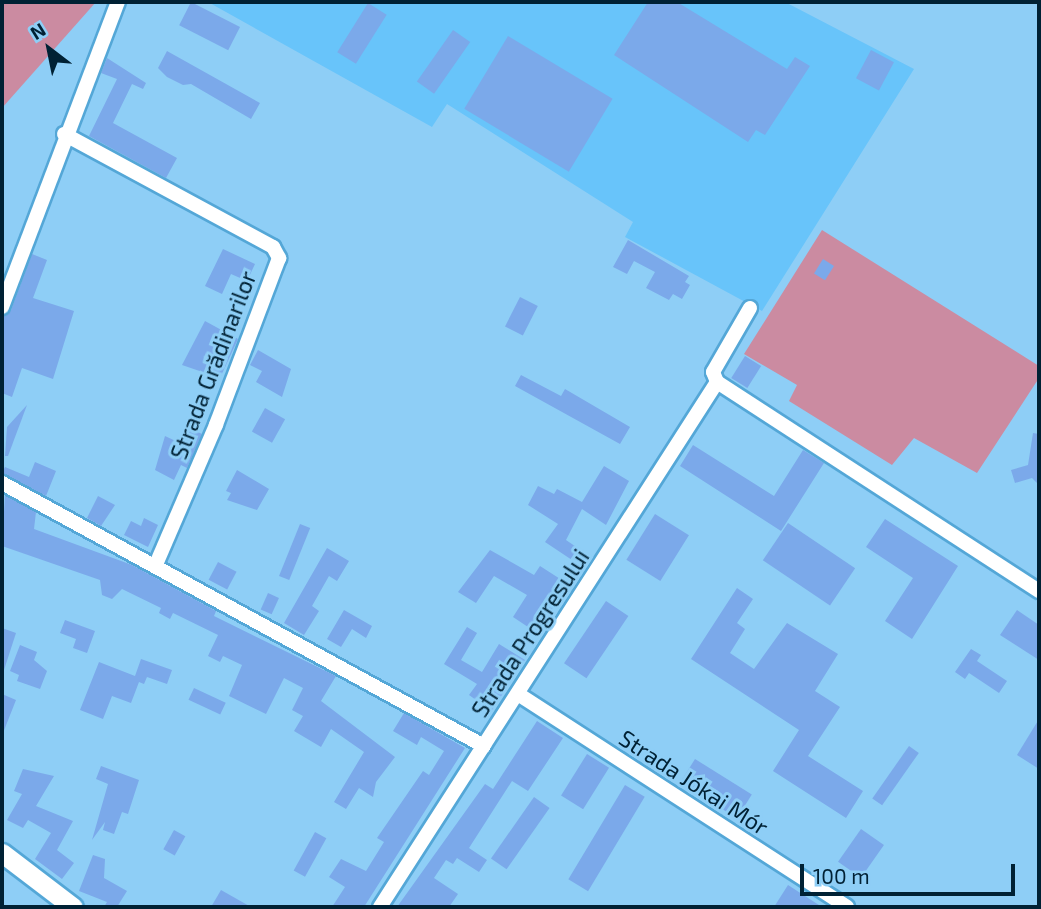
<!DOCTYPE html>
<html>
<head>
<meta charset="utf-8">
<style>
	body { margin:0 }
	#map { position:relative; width:1041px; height:909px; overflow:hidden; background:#8ecef6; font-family:"Exo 2",sans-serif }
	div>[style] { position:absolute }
	.built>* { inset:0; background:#68c4fa }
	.green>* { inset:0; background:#cb8ba1 }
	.building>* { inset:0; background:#7ba9ea; transform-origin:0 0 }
	.roads { filter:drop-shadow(2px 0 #54a7d7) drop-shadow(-2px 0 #54a7d7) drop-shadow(0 2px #54a7d7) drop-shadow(0 -2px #54a7d7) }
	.minor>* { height:14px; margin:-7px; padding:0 7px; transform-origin:7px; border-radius:7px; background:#fff }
	.secondary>* { height:19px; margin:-9.5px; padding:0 9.5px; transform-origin:9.5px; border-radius:9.5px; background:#fff }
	span { translate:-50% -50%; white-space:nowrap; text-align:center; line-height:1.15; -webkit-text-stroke:6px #8ecef6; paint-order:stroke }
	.street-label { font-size:23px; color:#002134 }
	.frame { position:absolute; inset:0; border:4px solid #002134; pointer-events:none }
	.north { position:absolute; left:14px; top:14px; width:70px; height:70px; -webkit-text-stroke:5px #8ecef6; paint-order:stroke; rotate:328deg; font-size:19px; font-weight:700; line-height:28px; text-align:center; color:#002134 }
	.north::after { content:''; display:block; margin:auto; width:24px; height:32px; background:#002134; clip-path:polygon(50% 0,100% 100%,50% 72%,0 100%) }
	.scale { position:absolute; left:800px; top:864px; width:215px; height:32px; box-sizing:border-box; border:4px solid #002134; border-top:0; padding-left:9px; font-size:21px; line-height:24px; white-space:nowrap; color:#002134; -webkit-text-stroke:5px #8ecef6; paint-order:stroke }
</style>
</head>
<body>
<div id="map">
	<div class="built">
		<div style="clip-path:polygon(208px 2px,785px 2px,914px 69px,762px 311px,625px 237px,633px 222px,447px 104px,432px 127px)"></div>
	</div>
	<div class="green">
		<div style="clip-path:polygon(2px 2px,96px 2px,2px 108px)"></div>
		<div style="clip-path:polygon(822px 230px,1039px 366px,1039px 378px,977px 473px,914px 438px,892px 465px,789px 401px,797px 385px,744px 354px)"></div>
	</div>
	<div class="building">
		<div style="left:191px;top:2px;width:55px;height:26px;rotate:27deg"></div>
		<div style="clip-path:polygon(648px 2px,677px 2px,787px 69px,795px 57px,810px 66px,765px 135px,756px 130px,748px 142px,614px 55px)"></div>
		<div style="left:368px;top:3px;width:22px;height:58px;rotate:32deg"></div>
		<div style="left:453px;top:30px;width:21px;height:63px;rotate:35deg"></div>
		<div style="left:508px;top:36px;width:122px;height:85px;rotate:31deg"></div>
		<div style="left:871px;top:50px;width:26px;height:32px;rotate:28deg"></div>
		<div style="clip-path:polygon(167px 51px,260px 103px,251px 119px,191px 84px,183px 85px,167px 77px,158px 68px)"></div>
		<div style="clip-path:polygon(107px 58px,146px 83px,143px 89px,132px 84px,113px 123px,177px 158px,166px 178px,89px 136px,117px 79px,101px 73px)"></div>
		<div style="clip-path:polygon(628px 240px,689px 276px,685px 282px,690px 285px,682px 299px,673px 294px,669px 300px,646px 288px,655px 272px,634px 261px,627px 274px,613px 267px)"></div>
		<div style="clip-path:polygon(223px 249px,255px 264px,247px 281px,231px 274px,222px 294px,205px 286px)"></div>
		<div style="clip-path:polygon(32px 254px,47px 260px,33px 298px,74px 311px,53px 379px,22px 368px,12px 397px,2px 393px,2px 316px,11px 310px)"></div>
		<div style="left:823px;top:259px;width:13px;height:17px;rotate:32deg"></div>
		<div style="left:520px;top:297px;width:20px;height:33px;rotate:27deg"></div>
		<div style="clip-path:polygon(205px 321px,238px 339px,220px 378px,182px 365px)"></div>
		<div style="clip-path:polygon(258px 350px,291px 369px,282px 397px,256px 382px,262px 371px,250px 365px)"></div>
		<div style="left:745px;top:356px;width:19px;height:26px;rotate:32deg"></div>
		<div style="clip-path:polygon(521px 375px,561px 396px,565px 389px,630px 427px,620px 444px,515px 386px)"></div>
		<div style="clip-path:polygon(27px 405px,8px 456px,5px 456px,7px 427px)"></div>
		<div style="left:265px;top:408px;width:23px;height:27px;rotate:29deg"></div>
		<div style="clip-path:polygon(190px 428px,202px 434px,187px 468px,181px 465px,174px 480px,155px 470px,165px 436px,182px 444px)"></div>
		<div style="clip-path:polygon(1033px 433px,1039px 434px,1039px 485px,1032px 478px,1015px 483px,1011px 470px,1028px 465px)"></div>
		<div style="clip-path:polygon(693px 445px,774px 496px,803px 450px,824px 463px,781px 531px,680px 466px)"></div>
		<div style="clip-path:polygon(35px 462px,56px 471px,46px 496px,2px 473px,5px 467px,29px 477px)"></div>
		<div style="clip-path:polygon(604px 466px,629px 481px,606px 525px,582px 509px,566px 540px,585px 553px,578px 564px,545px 542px,558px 524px,528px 505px,538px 486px,554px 494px,557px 489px,582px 502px)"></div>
		<div style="clip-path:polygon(237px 470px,269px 489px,257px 510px,227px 500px,231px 493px,226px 491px)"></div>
		<div style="clip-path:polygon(5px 495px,36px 512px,34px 529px,132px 565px,216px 611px,214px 616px,336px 676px,321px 701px,395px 757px,376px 782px,373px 797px,359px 788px,346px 809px,334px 802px,364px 752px,331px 729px,321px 747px,294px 731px,303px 716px,292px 710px,303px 688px,284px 678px,266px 714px,229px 696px,242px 665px,223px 656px,220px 662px,208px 656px,218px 635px,173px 613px,170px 619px,159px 613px,161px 608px,122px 589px,112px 599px,102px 595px,100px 580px,2px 546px)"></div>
		<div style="clip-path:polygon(98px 496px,115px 505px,101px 526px,87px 518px)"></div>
		<div style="left:655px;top:514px;width:40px;height:54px;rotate:32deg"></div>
		<div style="clip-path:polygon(144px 518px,158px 525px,148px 547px,124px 535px,131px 521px,141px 526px)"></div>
		<div style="clip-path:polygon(885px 519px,958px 566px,912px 639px,885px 621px,913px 578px,866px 547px)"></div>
		<div style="left:788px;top:523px;width:81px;height:45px;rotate:34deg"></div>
		<div style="left:300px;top:524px;width:11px;height:56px;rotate:22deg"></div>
		<div style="clip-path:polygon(327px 548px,349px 561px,337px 581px,329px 576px,312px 606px,319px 611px,304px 635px,284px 623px)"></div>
		<div style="clip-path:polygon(490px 550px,534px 575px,540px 566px,568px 584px,537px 633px,513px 617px,527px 595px,494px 576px,476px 603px,458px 592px)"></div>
		<div style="left:218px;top:562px;width:21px;height:20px;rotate:28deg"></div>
		<div style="clip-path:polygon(737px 588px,753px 599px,737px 623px,745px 629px,730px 653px,754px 669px,787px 623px,838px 654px,815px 691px,840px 707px,808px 756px,863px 791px,846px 818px,773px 771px,799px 730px,691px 659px)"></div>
		<div style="left:268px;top:593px;width:12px;height:18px;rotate:24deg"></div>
		<div style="left:606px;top:601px;width:27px;height:75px;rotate:34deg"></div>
		<div style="clip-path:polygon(344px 610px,372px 626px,366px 638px,352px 629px,341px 647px,327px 639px)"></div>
		<div style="clip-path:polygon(1017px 610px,1039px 625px,1039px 660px,1000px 635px)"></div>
		<div style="clip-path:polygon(65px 620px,95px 631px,87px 653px,73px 648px,76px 639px,60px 633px)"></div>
		<div style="clip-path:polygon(467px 627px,477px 633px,461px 660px,482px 672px,499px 644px,525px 660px,488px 716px,472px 706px,476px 700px,469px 695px,477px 684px,444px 664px)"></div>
		<div style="clip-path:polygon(2px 628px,16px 633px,4px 670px,2px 670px)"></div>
		<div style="clip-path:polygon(20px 645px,37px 652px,34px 660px,47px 671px,40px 689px,17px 681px,19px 675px,10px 671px)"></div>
		<div style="clip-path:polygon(971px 649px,981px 655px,977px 661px,1007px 681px,999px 693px,969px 673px,965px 679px,955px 672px)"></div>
		<div style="clip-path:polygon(141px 659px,172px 670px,167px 684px,147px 677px,144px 684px,139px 682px,131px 703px,112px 696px,103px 719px,80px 710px,99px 662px,135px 676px)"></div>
		<div style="left:194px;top:688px;width:35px;height:13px;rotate:25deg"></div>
		<div style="clip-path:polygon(2px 694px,16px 700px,3px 733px,2px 733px)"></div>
		<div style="clip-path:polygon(404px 713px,465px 748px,364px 907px,332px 907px,345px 887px,329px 877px,341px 859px,366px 871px,384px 842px,377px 838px,423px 771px,429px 775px,444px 751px,421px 737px,417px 745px,393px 731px)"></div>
		<div style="clip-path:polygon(1039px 719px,1039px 769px,1017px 755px)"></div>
		<div style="clip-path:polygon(537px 721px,563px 738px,528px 791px,512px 781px,469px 848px,487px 860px,479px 872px,457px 858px,453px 864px,446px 860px,434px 878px,458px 894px,449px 907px,397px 907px,485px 784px,493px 789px)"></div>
		<div style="left:909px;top:746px;width:12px;height:64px;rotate:35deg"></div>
		<div style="left:587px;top:754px;width:26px;height:49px;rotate:32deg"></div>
		<div style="left:695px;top:759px;width:67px;height:28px;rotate:32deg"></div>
		<div style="clip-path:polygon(101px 766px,139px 780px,128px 814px,122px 812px,114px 834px,103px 830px,105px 822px,92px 840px,108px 784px,96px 779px)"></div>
		<div style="clip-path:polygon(23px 769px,54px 776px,36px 806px,73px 821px,57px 850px,74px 863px,62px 879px,35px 859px,51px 833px,28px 820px,23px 828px,7px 820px,22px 794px,14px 791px)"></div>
		<div style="left:625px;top:785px;width:23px;height:110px;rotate:31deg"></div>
		<div style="left:534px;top:797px;width:19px;height:75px;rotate:35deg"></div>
		<div style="left:861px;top:829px;width:28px;height:40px;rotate:35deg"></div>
		<div style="left:174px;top:830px;width:13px;height:22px;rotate:29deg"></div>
		<div style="left:315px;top:832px;width:13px;height:44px;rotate:29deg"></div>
		<div style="clip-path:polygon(93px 855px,105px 859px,104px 878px,127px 891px,117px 907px,104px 907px,107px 902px,79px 891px)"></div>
		<div style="clip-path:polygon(788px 885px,822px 907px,774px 907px)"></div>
		<div style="clip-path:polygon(221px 890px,251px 907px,211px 907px)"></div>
	</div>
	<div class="roads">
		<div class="minor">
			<div style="left:64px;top:134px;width:238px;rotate:28.4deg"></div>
			<div style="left:273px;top:247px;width:13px;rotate:61deg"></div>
			<div style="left:279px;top:258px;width:178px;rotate:110.7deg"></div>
			<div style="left:216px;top:425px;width:151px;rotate:113.3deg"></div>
			<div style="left:2px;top:307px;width:326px;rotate:-69.2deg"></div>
			<div style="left:750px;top:308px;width:74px;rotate:120deg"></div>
			<div style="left:713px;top:372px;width:11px;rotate:68deg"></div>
			<div style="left:717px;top:382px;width:384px;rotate:33deg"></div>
			<div style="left:2px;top:483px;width:549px;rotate:28.62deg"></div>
			<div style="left:518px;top:694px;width:392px;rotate:32.9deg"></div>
			<div style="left:380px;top:907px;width:624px;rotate:-57.3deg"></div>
		</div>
		<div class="secondary">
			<div style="left:2px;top:853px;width:89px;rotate:37.3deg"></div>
		</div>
	</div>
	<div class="street-label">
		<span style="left:213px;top:365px;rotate:-69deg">Strada Grădinarilor</span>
		<span style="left:530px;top:633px;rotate:-57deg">Strada Progresului</span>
		<span style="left:694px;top:782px;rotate:33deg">Strada Jókai Mór</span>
	</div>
	<div class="frame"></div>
	<div class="north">N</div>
	<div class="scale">100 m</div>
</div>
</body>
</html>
